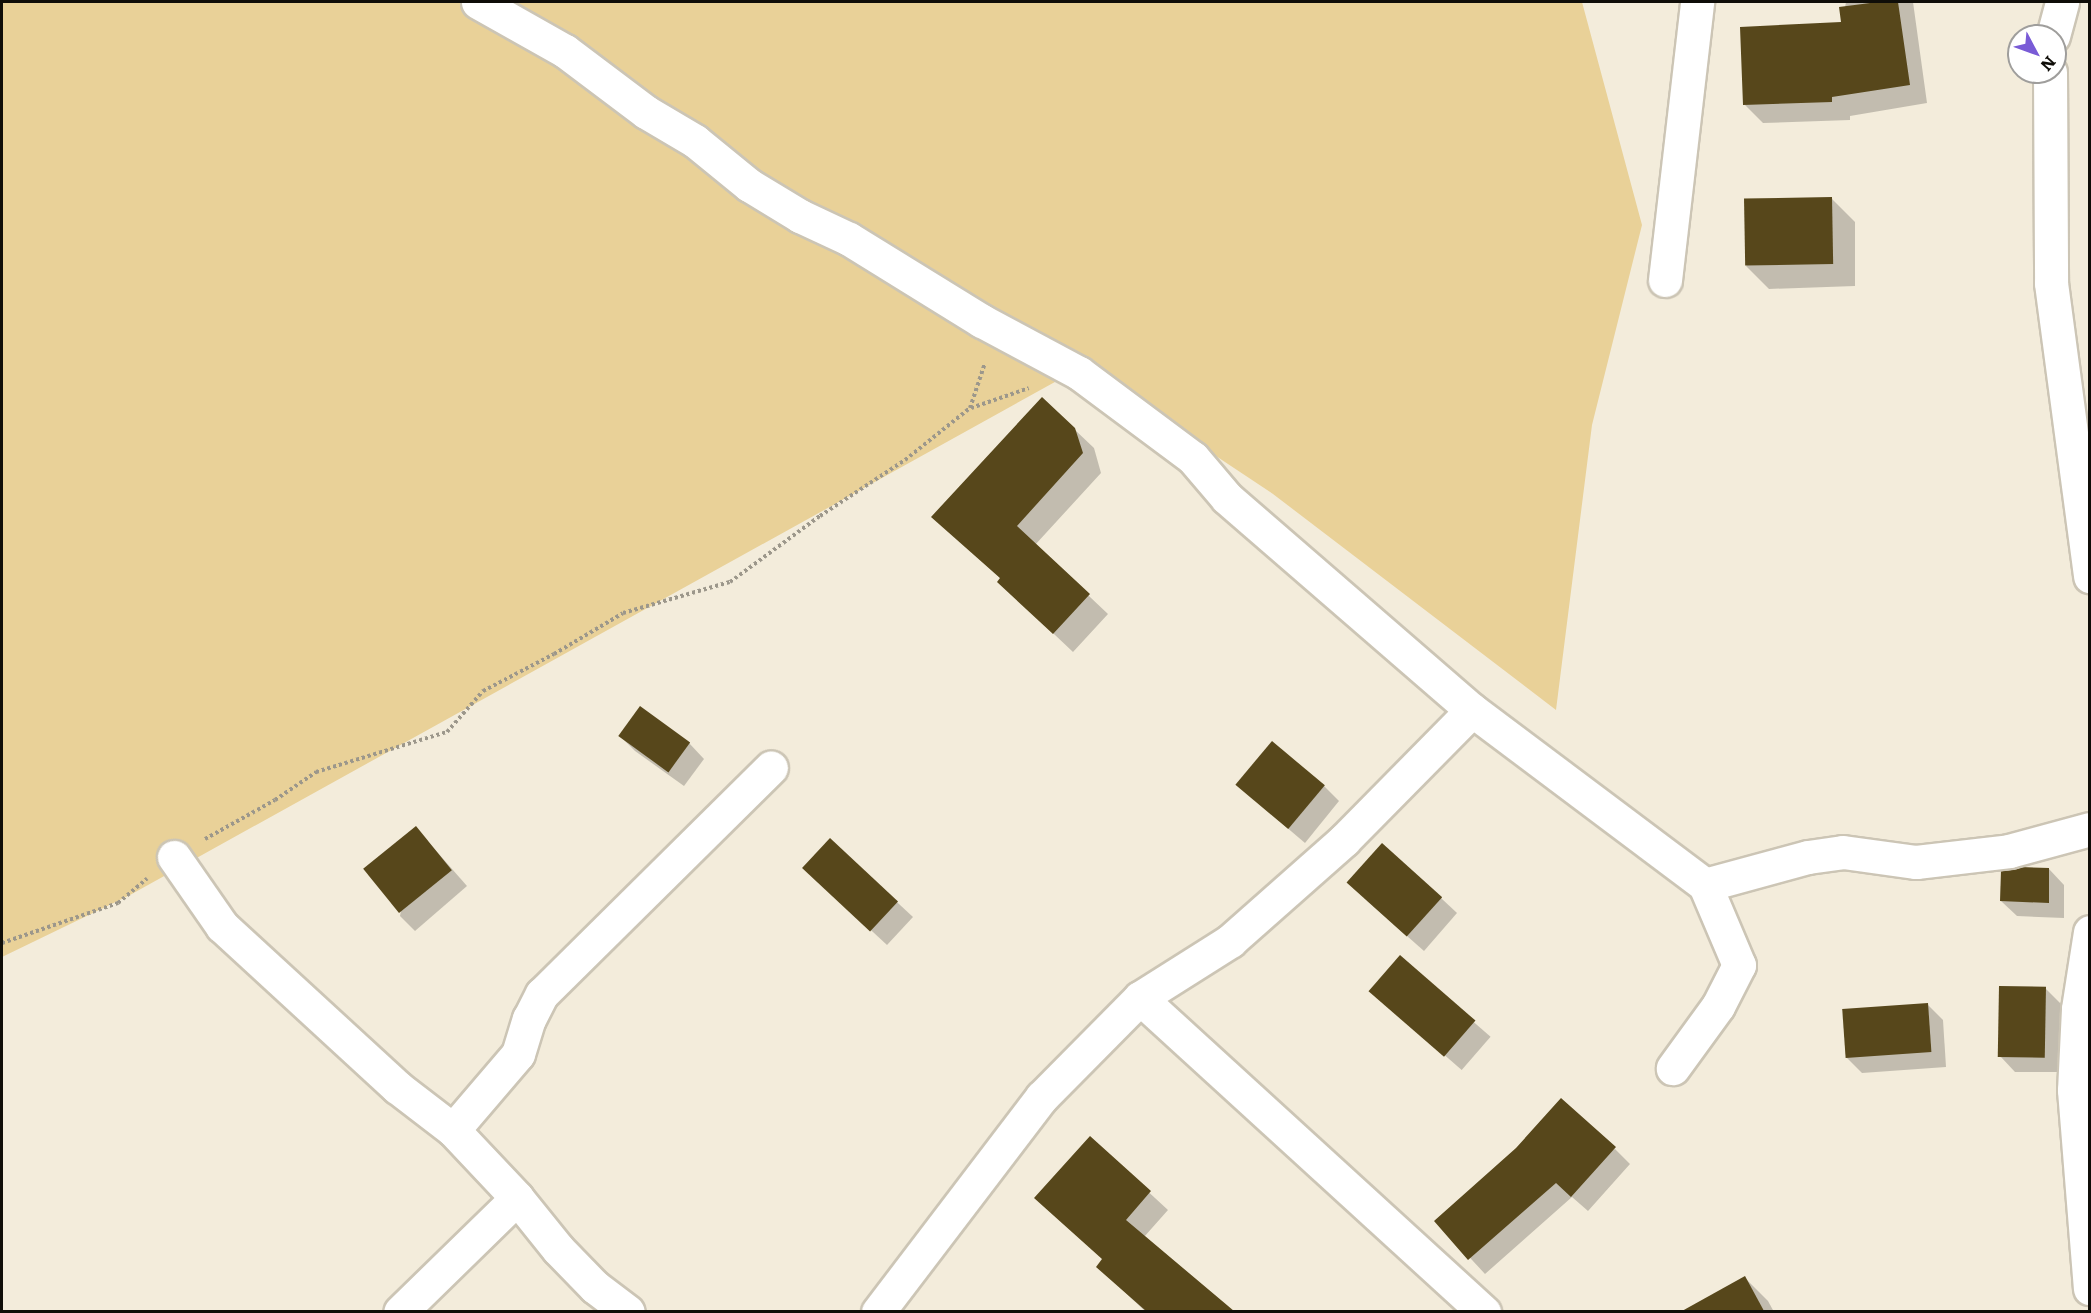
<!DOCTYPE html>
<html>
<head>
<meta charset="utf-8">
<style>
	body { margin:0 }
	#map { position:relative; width:2091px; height:1313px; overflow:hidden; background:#f3ecdb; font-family:Literata,serif }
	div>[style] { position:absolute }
	.green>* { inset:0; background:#e9d198 }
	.shadow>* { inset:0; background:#0003; transform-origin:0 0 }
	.building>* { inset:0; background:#57471b; transform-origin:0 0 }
	.path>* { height:4px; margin-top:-2px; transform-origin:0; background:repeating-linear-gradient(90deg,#9c978b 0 3px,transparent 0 6px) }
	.roads { filter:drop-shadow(2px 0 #ccc5b5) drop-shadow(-2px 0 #ccc5b5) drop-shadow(0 2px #ccc5b5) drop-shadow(0 -2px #ccc5b5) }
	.street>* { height:33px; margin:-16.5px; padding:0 16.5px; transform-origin:16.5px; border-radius:16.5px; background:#fff }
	span { translate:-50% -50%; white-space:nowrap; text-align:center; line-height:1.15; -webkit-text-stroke:6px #fff; paint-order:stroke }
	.frame { position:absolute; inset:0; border:3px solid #0f0d08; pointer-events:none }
	.north { position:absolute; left:2007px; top:24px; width:60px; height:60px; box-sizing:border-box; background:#fff; border:2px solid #9f9e9c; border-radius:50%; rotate:131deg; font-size:16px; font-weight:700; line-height:24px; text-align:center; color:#0f0d08 }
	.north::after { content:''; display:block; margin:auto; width:21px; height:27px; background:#795bd6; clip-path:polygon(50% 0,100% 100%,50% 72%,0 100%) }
</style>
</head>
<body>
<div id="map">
	<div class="green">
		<div style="clip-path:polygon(2px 2px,1582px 2px,1642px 225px,1592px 425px,1556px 710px,1273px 494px,1082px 367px,130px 895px,2px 957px)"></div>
	</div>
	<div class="shadow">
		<div style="clip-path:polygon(1846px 2px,1913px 2px,1927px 103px,1850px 116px,1850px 120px,1763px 123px,1745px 105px,1842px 24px)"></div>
		<div style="clip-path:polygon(1832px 199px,1855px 222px,1855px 286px,1769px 289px,1746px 266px)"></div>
		<div style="clip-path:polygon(1074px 429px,1094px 448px,1101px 473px,1035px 545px,1108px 614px,1073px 652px,1018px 600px,1001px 579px,933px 517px)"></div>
		<div style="clip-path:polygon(620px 736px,689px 743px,704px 759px,684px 786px,635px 751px)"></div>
		<div style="clip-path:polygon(1237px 785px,1324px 786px,1339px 801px,1305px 843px)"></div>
		<div style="clip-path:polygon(416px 828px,467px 886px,415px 931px,400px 916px)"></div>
		<div style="clip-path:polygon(830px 840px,913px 917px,887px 945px,820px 883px)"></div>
		<div style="clip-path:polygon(2049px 869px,2064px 885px,2064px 918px,2017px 916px,2001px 901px)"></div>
		<div style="clip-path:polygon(1364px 898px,1441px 898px,1457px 913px,1424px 951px)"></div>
		<div style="left:1400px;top:958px;width:120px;height:44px;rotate:41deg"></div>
		<div style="clip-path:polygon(2045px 988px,2061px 1004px,2060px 1072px,2015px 1072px,2000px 1056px)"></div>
		<div style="clip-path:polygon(1928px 1005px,1943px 1020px,1946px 1067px,1862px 1073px,1846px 1057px)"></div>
		<div style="clip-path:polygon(1090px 1138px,1168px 1210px,1144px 1237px,1231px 1312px,1146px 1312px,1098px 1267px,1104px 1260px,1036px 1198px)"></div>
		<div style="clip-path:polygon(1615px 1149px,1630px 1164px,1588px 1211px,1572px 1197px,1485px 1274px,1436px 1221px)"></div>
		<div style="clip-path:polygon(1745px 1278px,1768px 1301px,1774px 1312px,1685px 1312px)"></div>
	</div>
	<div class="building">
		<div style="clip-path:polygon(1878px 2px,1898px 2px,1910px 85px,1832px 97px,1832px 102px,1743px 105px,1740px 27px,1841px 22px,1839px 7px)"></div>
		<div style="left:1832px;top:197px;width:67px;height:88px;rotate:89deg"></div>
		<div style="clip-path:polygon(1042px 397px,1075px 428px,1083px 453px,1017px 526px,1090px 594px,1053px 634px,997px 582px,1000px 578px,931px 517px)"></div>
		<div style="left:640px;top:706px;width:62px;height:37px;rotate:36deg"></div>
		<div style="left:1272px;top:741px;width:69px;height:57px;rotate:40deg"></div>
		<div style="left:416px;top:826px;width:57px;height:68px;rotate:51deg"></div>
		<div style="left:830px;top:838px;width:93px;height:41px;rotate:43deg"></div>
		<div style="left:1382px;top:843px;width:81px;height:53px;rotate:42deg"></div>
		<div style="clip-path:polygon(2020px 867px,2049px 868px,2049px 903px,2000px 901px,2001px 871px)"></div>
		<div style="left:1400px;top:955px;width:100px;height:48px;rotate:41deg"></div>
		<div style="left:1999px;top:986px;width:47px;height:71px;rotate:1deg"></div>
		<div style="left:1928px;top:1003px;width:49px;height:86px;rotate:86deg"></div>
		<div style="clip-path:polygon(1561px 1098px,1616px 1147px,1571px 1197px,1556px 1183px,1468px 1260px,1434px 1221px,1516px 1148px)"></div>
		<div style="clip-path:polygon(1090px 1136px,1151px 1191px,1126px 1220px,1234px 1311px,1146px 1311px,1096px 1267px,1102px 1259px,1034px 1198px)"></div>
		<div style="clip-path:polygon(1745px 1276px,1764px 1311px,1682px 1311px)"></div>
	</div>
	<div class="path">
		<div style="left:971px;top:408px;width:61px;rotate:-19deg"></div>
		<div style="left:205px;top:839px;width:80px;rotate:-29.1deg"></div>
		<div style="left:275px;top:800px;width:50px;rotate:-34.3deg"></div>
		<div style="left:316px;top:772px;width:137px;rotate:-17deg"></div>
		<div style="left:447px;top:732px;width:55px;rotate:-48.7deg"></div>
		<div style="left:483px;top:691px;width:80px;rotate:-27.5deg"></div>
		<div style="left:554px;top:654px;width:80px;rotate:-30.7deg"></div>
		<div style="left:623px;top:613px;width:111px;rotate:-16.2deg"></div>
		<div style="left:730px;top:582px;width:112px;rotate:-36.3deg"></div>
		<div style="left:820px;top:516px;width:102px;rotate:-33.4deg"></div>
		<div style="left:905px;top:460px;width:83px;rotate:-38.7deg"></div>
		<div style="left:970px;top:408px;width:47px;rotate:-71.6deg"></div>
		<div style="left:2px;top:943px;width:123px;rotate:-19deg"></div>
		<div style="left:118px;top:903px;width:38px;rotate:-40deg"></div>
	</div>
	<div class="roads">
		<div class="street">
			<div style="left:478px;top:2px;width:100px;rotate:29.4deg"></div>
			<div style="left:565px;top:51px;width:101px;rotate:37deg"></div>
			<div style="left:646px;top:112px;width:57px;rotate:30.6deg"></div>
			<div style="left:695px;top:141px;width:70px;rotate:39.2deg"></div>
			<div style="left:749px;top:185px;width:60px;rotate:31.3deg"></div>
			<div style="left:800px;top:216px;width:54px;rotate:25.1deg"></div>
			<div style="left:849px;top:239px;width:156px;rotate:31.7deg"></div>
			<div style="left:982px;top:321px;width:110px;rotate:28.2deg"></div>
			<div style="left:1079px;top:373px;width:142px;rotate:36.7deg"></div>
			<div style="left:1193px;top:458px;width:52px;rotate:49.6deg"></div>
			<div style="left:1227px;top:498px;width:324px;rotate:40.9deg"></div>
			<div style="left:1472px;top:710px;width:291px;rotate:36.9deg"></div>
			<div style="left:1705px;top:885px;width:87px;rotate:67deg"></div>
			<div style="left:1739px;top:965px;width:46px;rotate:117.1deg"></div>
			<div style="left:1718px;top:1006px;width:77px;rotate:126deg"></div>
			<div style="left:2053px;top:36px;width:35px;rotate:-75deg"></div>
			<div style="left:2050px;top:72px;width:211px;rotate:89.7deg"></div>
			<div style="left:2051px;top:283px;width:296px;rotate:82.4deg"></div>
			<div style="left:1665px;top:280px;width:280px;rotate:-83.4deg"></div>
			<div style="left:174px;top:857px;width:84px;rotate:55.2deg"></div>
			<div style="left:222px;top:926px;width:238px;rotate:42.6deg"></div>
			<div style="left:397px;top:1087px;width:71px;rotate:37.5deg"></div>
			<div style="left:453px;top:1130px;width:93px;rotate:46.7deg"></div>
			<div style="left:517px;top:1198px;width:163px;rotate:135.7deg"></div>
			<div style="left:1705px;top:885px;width:107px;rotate:-15.2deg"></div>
			<div style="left:1808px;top:857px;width:35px;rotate:-8deg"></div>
			<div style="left:1843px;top:852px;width:74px;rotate:7.8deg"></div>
			<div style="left:1916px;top:862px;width:94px;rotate:-6.7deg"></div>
			<div style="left:2009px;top:851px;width:84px;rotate:-15.2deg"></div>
			<div style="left:2090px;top:932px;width:78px;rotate:98.9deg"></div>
			<div style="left:2078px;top:1009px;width:81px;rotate:92.8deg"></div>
			<div style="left:2074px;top:1090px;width:199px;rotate:85.4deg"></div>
			<div style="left:1140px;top:998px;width:466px;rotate:42.4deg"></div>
			<div style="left:453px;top:1130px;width:100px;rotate:-49.5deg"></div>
			<div style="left:518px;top:1054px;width:37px;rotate:-73deg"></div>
			<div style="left:529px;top:1019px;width:28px;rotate:-63deg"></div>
			<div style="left:542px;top:994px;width:322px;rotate:-44.7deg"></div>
			<div style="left:517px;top:1198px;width:65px;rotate:51.2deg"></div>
			<div style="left:558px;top:1249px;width:53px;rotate:45.8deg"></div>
			<div style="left:595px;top:1287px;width:41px;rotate:37.1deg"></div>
			<div style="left:878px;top:1312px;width:270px;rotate:-52.7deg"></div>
			<div style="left:1042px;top:1097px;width:139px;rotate:-45.3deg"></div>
			<div style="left:1140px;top:998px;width:107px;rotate:-32.3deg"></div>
			<div style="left:1230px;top:941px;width:152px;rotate:-41.5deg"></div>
			<div style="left:1344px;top:840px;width:182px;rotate:-45.4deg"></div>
		</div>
	</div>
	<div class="frame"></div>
	<div class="north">N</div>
</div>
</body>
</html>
